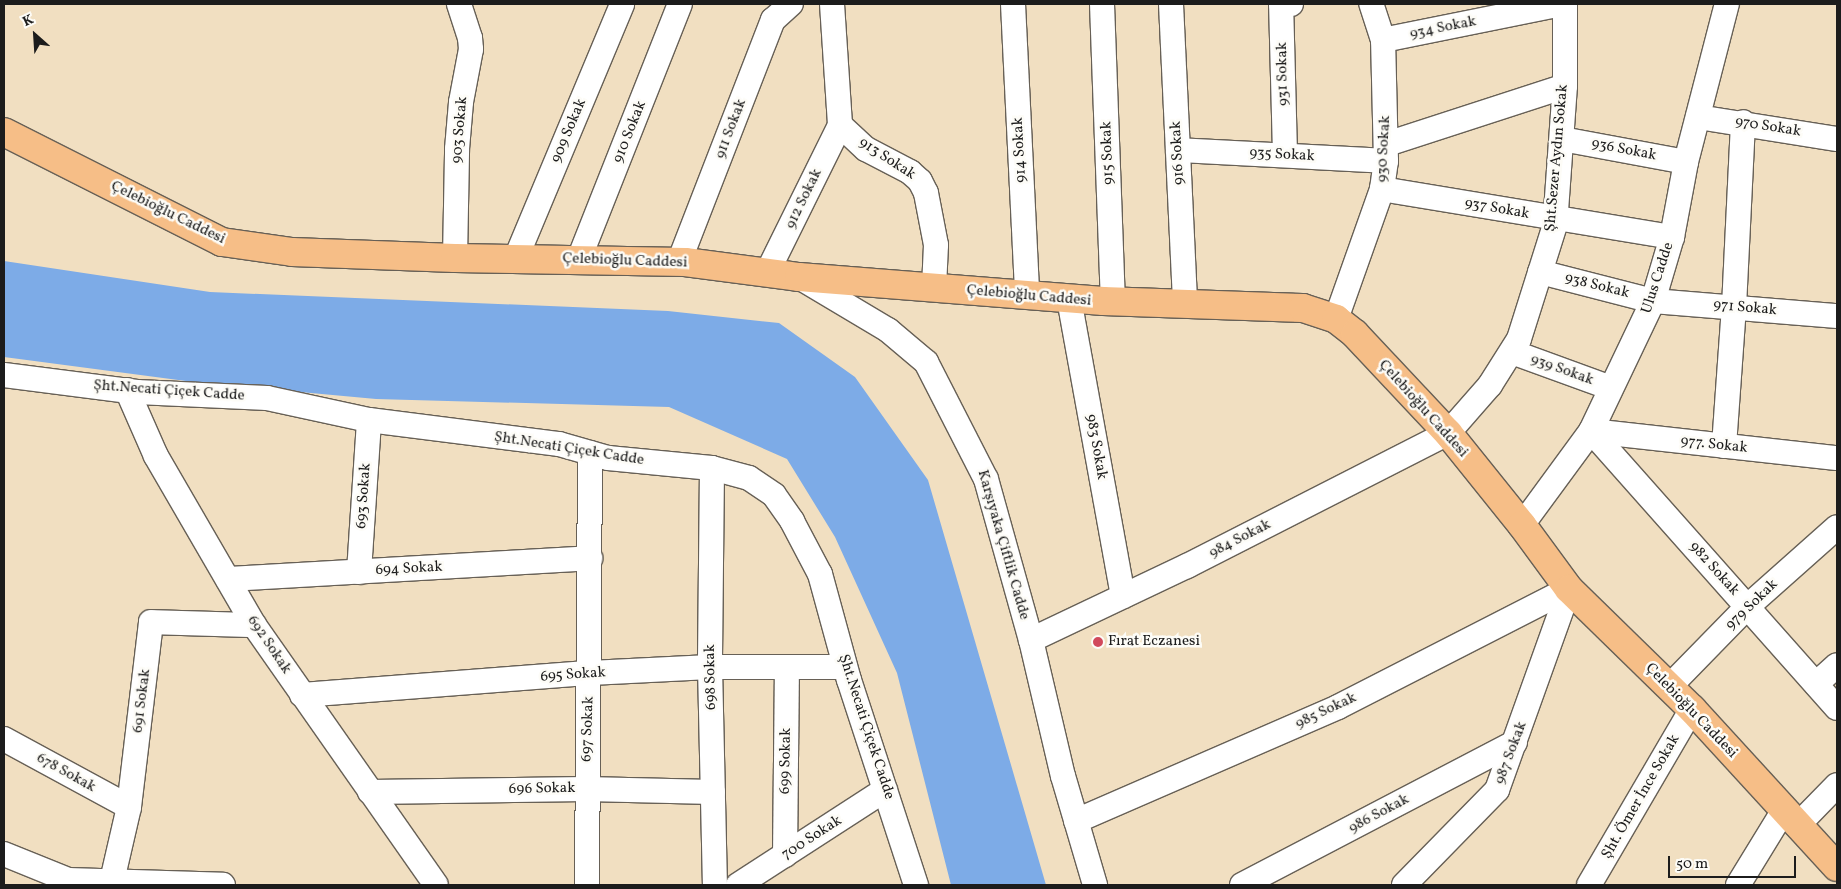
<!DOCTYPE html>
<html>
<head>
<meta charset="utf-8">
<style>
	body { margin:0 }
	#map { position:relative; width:1841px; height:889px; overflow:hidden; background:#f1dfc1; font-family:Vollkorn,serif }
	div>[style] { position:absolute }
	.water>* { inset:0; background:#7dabe7 }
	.roads { filter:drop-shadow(1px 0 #676056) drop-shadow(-1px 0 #676056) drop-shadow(0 1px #676056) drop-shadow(0 -1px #676056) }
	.minor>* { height:24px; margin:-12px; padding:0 12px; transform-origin:12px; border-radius:12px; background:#fff }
	.major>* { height:28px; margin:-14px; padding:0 14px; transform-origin:14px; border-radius:14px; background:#f6be87 }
	.dots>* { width:14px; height:14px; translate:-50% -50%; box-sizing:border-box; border:2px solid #fdfcf7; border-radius:50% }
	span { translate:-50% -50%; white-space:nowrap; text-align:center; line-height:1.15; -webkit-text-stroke:5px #fdfcf7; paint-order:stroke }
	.street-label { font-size:15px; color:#1c1c1c }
	.poi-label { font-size:15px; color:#1c1c1c }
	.left { translate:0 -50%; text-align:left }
	.frame { position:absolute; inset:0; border:5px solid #1c1c1c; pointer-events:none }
	.north { position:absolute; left:10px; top:10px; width:50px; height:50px; -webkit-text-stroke:4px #fdfcf7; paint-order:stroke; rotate:334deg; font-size:14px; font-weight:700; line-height:20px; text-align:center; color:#1c1c1c }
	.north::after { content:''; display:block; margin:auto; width:18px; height:22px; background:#1c1c1c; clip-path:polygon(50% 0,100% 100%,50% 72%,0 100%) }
	.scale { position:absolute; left:1668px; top:856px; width:128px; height:22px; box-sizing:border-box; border:2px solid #1c1c1c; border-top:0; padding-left:6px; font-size:15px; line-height:18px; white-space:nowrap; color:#1c1c1c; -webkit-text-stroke:4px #fdfcf7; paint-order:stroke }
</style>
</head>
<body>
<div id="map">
	<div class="water">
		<div style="clip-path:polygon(4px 261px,210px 292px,668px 311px,779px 323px,855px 377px,928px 480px,1046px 885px,951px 885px,897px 673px,835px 537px,787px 459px,669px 407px,376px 399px,201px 383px,4px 357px)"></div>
	</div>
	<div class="roads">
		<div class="minor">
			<div style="left:832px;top:4px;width:121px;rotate:86.2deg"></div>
			<div style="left:840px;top:125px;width:35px;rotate:43deg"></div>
			<div style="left:866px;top:149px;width:50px;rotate:27.6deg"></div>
			<div style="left:910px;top:172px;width:13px;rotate:42deg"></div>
			<div style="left:920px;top:181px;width:13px;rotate:63deg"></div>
			<div style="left:926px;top:193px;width:53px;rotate:79.1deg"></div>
			<div style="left:936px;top:245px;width:43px;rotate:92.7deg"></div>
			<div style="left:1013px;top:4px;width:291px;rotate:87.2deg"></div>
			<div style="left:1102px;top:4px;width:298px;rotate:87.9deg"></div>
			<div style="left:1171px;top:4px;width:299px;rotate:87.3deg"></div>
			<div style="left:1383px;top:40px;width:183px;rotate:-11.4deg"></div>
			<div style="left:1698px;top:117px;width:141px;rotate:9deg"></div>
			<div style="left:1562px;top:139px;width:126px;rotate:10.5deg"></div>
			<div style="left:1387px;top:144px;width:187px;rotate:-18deg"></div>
			<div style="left:1178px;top:150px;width:208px;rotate:3deg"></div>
			<div style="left:1285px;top:154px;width:150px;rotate:-91.5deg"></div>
			<div style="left:1281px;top:4px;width:10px"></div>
			<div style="left:1382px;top:189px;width:294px;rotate:9.4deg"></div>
			<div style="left:455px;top:258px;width:109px;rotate:-88.9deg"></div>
			<div style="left:457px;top:149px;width:47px;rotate:-85.1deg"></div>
			<div style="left:461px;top:102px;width:54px;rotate:-79.3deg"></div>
			<div style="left:471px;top:49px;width:11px;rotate:-95deg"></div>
			<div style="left:470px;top:38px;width:36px;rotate:-108deg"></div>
			<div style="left:516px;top:258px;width:275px;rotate:-67.3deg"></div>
			<div style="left:579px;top:259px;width:274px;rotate:-68.4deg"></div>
			<div style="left:679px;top:262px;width:260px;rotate:-68.8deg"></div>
			<div style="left:773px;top:20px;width:24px;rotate:-42deg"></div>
			<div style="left:1540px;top:272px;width:117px;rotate:14.4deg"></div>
			<div style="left:1653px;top:301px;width:185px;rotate:4.7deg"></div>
			<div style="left:767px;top:273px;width:165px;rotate:-63.7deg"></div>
			<div style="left:799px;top:277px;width:104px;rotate:30.8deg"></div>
			<div style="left:888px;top:330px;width:50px;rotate:40.1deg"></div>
			<div style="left:926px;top:362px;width:131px;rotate:62.9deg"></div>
			<div style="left:986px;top:479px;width:167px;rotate:74.4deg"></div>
			<div style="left:1031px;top:640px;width:140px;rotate:76.8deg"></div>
			<div style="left:1063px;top:776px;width:114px;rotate:73.6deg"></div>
			<div style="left:1069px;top:299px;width:302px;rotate:79.7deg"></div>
			<div style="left:1336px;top:319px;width:138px;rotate:-70.5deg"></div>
			<div style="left:1382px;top:189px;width:28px;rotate:-82deg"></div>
			<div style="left:1386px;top:161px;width:121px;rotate:-91.4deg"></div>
			<div style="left:1383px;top:40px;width:38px;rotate:-108deg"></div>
			<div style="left:1512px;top:352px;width:105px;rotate:20deg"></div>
			<div style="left:4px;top:375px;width:134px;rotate:7.3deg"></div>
			<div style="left:137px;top:392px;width:130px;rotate:2.6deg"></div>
			<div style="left:267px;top:398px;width:104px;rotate:12.2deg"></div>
			<div style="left:369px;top:420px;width:192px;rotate:7.2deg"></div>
			<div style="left:559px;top:444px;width:51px;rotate:15.9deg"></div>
			<div style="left:608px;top:458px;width:104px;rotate:5.5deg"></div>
			<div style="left:712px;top:468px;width:38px;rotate:15deg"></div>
			<div style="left:749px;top:478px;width:30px;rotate:34deg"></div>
			<div style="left:774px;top:495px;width:32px;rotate:55deg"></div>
			<div style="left:792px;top:521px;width:60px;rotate:62.2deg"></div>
			<div style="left:820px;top:574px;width:110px;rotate:74.7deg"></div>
			<div style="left:849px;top:680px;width:216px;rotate:71.9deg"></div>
			<div style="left:127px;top:390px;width:72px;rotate:66.3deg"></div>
			<div style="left:156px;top:456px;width:195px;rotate:59.9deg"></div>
			<div style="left:254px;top:625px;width:317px;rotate:55deg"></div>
			<div style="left:1591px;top:431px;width:370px;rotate:48.4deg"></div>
			<div style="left:1591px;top:431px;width:247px;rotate:6.3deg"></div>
			<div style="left:1724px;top:446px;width:139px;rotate:-85.9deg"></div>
			<div style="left:1734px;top:307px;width:185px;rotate:-87.2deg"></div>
			<div style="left:712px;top:468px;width:199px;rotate:90.6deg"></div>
			<div style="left:710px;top:667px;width:218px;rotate:88.7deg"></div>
			<div style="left:1522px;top:525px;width:117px;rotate:-53.7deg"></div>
			<div style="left:1591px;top:431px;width:144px;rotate:-64.5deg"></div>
			<div style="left:1653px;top:301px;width:67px;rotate:-73.5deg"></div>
			<div style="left:1672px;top:237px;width:76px;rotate:-79.4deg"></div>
			<div style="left:1686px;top:162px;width:163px;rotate:-75.5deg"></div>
			<div style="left:359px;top:572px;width:152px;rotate:-86.2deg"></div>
			<div style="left:228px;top:579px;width:363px;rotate:-3.3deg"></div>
			<div style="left:1031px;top:640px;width:173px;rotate:-25.4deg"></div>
			<div style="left:1187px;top:566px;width:293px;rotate:-27deg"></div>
			<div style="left:1448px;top:433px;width:64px;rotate:-48.8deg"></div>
			<div style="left:1490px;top:385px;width:54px;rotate:-57.8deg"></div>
			<div style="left:1519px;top:339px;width:120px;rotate:-72.5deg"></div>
			<div style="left:1555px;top:225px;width:139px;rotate:-85.9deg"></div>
			<div style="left:1565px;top:86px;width:82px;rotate:-90deg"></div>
			<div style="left:1816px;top:684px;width:28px;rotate:-42deg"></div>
			<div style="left:1669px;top:687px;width:112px;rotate:-45.7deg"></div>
			<div style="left:1747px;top:607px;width:120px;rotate:-41.6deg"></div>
			<div style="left:302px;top:695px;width:289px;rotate:-4.4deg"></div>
			<div style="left:590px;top:673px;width:120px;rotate:-2.9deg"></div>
			<div style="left:710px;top:667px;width:135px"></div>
			<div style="left:4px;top:739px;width:142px;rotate:28.5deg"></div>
			<div style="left:370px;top:792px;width:216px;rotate:-0.8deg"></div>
			<div style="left:586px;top:789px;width:127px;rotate:1.4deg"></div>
			<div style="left:1076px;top:821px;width:286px;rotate:-23.5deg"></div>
			<div style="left:1338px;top:707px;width:259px;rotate:-27.1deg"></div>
			<div style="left:1797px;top:826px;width:57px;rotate:-45.7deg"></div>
			<div style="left:4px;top:854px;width:69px;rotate:22.1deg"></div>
			<div style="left:68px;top:880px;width:155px;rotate:1.8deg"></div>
			<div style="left:785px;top:855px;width:188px;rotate:-89.4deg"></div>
			<div style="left:111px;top:885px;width:80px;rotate:-77deg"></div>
			<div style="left:129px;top:807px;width:186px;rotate:-83.2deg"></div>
			<div style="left:151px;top:622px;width:103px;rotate:1.7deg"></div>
			<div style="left:587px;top:885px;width:432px;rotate:-89.6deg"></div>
			<div style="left:738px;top:885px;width:175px;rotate:-32.9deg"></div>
			<div style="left:1242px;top:885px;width:308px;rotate:-27.6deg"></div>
			<div style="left:1404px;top:885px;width:133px;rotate:-45.6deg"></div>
			<div style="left:1497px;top:790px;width:214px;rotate:-70.3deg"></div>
			<div style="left:1589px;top:885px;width:204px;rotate:-59.7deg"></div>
			<div style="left:1738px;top:885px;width:88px;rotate:-58.5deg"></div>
		</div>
		<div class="major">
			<div style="left:4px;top:132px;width:244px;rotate:26.8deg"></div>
			<div style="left:222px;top:242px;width:71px;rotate:8.1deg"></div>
			<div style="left:292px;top:252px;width:163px;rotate:2.1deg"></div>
			<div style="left:455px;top:258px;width:230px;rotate:1deg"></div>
			<div style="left:685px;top:262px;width:115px;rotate:7.5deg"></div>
			<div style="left:799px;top:277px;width:305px;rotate:4.5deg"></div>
			<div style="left:1103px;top:301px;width:200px;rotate:2deg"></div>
			<div style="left:1303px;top:308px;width:35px;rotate:18deg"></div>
			<div style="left:1336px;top:319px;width:24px;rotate:38deg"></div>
			<div style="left:1355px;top:334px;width:136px;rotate:46.8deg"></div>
			<div style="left:1448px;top:433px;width:118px;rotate:51.2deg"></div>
			<div style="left:1522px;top:525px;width:79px;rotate:53.7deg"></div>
			<div style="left:1569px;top:589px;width:172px;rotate:44.3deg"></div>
			<div style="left:1692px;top:709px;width:214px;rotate:47.5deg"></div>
		</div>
	</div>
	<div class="dots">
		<div style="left:1098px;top:642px;background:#d1495b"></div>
	</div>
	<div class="street-label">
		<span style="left:1443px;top:28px;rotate:-11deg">934 Sokak</span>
		<span style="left:1283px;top:74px;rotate:-91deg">931 Sokak</span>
		<span style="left:1768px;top:127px;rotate:9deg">970 Sokak</span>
		<span style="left:731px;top:129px;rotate:-69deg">911 Sokak</span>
		<span style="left:460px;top:130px;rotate:-85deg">903 Sokak</span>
		<span style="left:569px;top:131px;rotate:-67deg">909 Sokak</span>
		<span style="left:630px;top:132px;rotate:-68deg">910 Sokak</span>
		<span style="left:1384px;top:149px;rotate:-87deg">930 Sokak</span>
		<span style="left:1020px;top:150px;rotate:-93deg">914 Sokak</span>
		<span style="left:1624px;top:150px;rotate:11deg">936 Sokak</span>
		<span style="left:1108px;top:153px;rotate:-92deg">915 Sokak</span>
		<span style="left:1178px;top:153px;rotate:-93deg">916 Sokak</span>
		<span style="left:1282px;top:155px;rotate:3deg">935 Sokak</span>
		<span style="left:1557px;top:158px;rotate:-85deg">Şht.Sezer Aydın Sokak</span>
		<span style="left:887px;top:159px;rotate:33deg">913 Sokak</span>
		<span style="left:804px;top:199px;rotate:-64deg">912 Sokak</span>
		<span style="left:1497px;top:209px;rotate:10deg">937 Sokak</span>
		<span style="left:168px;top:213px;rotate:26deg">Çelebioğlu Caddesi</span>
		<span style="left:625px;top:261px;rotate:2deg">Çelebioğlu Caddesi</span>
		<span style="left:1658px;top:278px;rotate:-72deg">Ulus Cadde</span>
		<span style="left:1597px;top:286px;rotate:14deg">938 Sokak</span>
		<span style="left:1029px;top:296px;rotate:5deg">Çelebioğlu Caddesi</span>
		<span style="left:1745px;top:308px;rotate:5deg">971 Sokak</span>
		<span style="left:1562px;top:370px;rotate:20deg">939 Sokak</span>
		<span style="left:169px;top:391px;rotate:4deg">Şht.Necati Çiçek Cadde</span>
		<span style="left:1423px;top:409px;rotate:48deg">Çelebioğlu Caddesi</span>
		<span style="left:1714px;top:445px;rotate:6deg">977. Sokak</span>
		<span style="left:1096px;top:447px;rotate:80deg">983 Sokak</span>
		<span style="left:569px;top:449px;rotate:9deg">Şht.Necati Çiçek Cadde</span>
		<span style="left:364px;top:496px;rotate:-86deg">693 Sokak</span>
		<span style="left:1240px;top:539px;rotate:-27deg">984 Sokak</span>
		<span style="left:1003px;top:545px;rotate:74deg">Karşıyaka Çiftlik Cadde</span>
		<span style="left:409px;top:569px;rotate:-3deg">694 Sokak</span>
		<span style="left:1714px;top:569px;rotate:48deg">982 Sokak</span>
		<span style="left:1752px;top:605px;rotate:-44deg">979 Sokak</span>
		<span style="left:269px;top:645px;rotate:56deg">692 Sokak</span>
		<span style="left:573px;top:675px;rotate:-4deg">695 Sokak</span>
		<span style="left:711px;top:677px;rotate:-91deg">698 Sokak</span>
		<span style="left:142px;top:701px;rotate:-83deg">691 Sokak</span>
		<span style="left:1326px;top:711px;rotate:-25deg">985 Sokak</span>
		<span style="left:1691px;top:711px;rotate:46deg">Çelebioğlu Caddesi</span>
		<span style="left:866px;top:727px;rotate:72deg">Şht.Necati Çiçek Cadde</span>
		<span style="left:588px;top:729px;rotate:-88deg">697 Sokak</span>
		<span style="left:1511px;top:753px;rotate:-69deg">987 Sokak</span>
		<span style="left:786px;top:761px;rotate:-89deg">699 Sokak</span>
		<span style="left:66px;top:773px;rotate:29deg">678 Sokak</span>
		<span style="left:542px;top:789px;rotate:-1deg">696 Sokak</span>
		<span style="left:1641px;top:797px;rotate:-60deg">Şht. Ömer İnce Sokak</span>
		<span style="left:1379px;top:814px;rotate:-28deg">986 Sokak</span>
		<span style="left:812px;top:838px;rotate:-33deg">700 Sokak</span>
	</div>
	<div class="poi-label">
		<span class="left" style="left:1108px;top:642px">Fırat Eczanesi</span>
	</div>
	<div class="frame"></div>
	<div class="north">K</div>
	<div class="scale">50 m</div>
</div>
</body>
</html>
